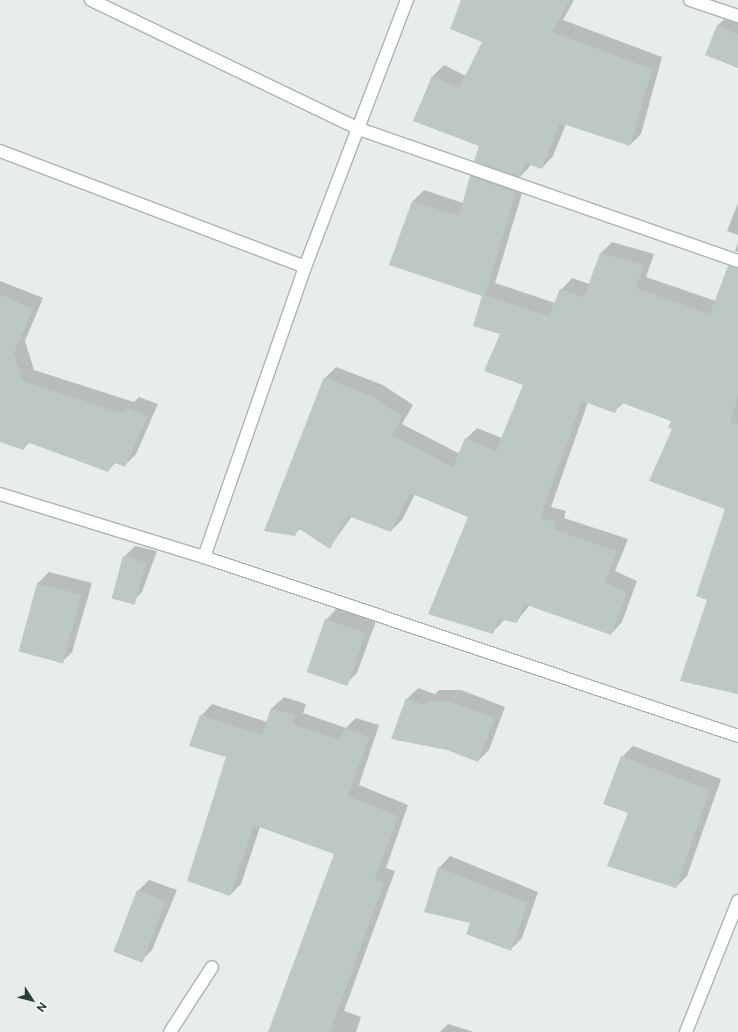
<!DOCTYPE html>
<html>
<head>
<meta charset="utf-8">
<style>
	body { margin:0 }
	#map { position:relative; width:738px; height:1032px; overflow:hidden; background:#e6edea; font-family:"Public Sans",sans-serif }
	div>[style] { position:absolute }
	.shadow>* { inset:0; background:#0003 }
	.building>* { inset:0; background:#bbc8c3; transform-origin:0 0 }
	.roads { filter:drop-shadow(1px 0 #a9b5b1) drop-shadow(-1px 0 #a9b5b1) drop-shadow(0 1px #a9b5b1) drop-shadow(0 -1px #a9b5b1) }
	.service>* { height:12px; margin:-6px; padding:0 6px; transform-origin:6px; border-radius:6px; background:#fff }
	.minor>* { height:12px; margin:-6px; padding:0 6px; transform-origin:6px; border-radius:6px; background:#fff }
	span { translate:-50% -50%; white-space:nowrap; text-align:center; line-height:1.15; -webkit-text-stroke:3px #f6faf8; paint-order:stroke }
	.north { position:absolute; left:12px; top:980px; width:40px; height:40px; -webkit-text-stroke:3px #f6faf8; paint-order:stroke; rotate:126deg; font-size:11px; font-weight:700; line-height:16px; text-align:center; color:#263e38 }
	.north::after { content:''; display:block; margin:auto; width:14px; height:18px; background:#263e38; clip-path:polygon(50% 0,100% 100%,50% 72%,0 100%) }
</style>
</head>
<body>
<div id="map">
	<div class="shadow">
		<div style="clip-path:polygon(462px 0,574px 0,563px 20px,662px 57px,641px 134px,630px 145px,566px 124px,553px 156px,542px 168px,532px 164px,519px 178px,526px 180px,495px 283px,555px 303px,561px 290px,572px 278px,589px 284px,601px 253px,612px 242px,654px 254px,646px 277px,716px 301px,729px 266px,738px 257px,738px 693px,708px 599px,727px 509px,673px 429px,672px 421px,623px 403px,615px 411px,588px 402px,551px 507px,566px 511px,564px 518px,628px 539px,615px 571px,637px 581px,622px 622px,611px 634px,530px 605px,516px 622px,505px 619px,492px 633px,470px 516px,415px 494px,402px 520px,391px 531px,352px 516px,330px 547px,301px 528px,294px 535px,325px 378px,336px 367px,383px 385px,413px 405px,402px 424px,460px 454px,466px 439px,477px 428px,502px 438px,524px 384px,483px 296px,390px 264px,413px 201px,424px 190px,463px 203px,471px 176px,484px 164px,480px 146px,432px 77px,444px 65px,466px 76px,484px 42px)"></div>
		<div style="clip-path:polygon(729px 15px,738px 19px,738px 67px,717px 26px)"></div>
		<div style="clip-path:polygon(738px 203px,738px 235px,727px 231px)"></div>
		<div style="clip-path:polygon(738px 243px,738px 252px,735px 251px)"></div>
		<div style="clip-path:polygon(0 281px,43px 298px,25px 341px,34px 370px,134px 402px,139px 397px,158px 404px,136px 454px,125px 465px,116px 462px,108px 471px,30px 442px,23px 449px,0 441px)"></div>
		<div style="clip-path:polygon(135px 546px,157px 551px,142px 592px,131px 603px,124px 557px)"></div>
		<div style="clip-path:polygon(49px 572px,92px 583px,72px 652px,61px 663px,38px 583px)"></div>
		<div style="clip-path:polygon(337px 608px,376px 621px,357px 673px,346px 684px,326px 620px)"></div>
		<div style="clip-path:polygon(418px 688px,435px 694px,439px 690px,461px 690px,505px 707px,489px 750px,478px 761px,407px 699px)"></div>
		<div style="clip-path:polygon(284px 697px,306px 704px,303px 713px,346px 728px,356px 718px,379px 725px,359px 785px,408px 805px,386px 868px,395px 871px,344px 1011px,361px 1017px,356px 1032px,269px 1032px,335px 853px,260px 827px,241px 884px,230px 895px,228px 757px,201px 716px,212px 704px,267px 722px,272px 708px)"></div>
		<div style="clip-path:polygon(633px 746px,721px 779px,687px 876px,676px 887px,629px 812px,622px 757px)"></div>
		<div style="clip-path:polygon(450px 856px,538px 892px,522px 938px,511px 949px,439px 868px)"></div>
		<div style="clip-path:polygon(149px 880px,177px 890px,152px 950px,141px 961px,138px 891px)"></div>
		<div style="clip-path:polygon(448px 1024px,474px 1032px,440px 1032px)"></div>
	</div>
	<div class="building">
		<div style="clip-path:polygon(461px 0,570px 0,552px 32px,652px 69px,630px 146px,560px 123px,542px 169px,525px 163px,520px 177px,474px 161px,479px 146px,413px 121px,432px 76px,459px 88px,482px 42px,450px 29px)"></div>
		<div style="clip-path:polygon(717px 25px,738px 34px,738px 68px,705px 55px)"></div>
		<div style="clip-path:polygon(470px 176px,516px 192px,485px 295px,549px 316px,560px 289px,584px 297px,600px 253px,644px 265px,636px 288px,710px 314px,728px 266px,738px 268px,738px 396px,730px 423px,738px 424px,738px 694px,680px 681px,707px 600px,696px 596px,725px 509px,649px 481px,672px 429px,668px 428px,671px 421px,620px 402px,615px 413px,582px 401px,540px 518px,556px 522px,553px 529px,617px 551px,605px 583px,627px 592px,611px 635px,524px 604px,517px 623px,499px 619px,493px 634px,428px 614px,468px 517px,410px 493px,391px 532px,348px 516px,330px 549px,298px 528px,295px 536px,264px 531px,324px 377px,371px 396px,402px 416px,392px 436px,453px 467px,465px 438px,496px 451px,523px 385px,484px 371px,500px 334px,473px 326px,482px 296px,389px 265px,412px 201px,459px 216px)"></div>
		<div style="clip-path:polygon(0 294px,33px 309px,14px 353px,23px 381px,122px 413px,127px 408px,148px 416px,125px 467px,113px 462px,108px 472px,27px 442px,23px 450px,0 442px)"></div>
		<div style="left:123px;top:556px;width:24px;height:44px;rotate:15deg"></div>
		<div style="left:37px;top:583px;width:46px;height:71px;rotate:15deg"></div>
		<div style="left:325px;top:619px;width:43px;height:56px;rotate:19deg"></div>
		<div style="clip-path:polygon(406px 698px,425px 705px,427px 701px,449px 701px,495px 718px,478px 762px,447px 750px,391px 739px)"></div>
		<div style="clip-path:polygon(271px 708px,296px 715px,292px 724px,340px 740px,344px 728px,369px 737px,348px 796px,398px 816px,375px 879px,384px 883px,330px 1032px,268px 1032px,334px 854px,254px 825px,230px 896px,187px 881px,226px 757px,189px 746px,200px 715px,262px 735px)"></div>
		<div style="clip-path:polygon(621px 756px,710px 790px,676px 888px,607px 866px,628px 813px,603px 804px)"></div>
		<div style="clip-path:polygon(438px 867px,528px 903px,511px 951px,466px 934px,470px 923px,424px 912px)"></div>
		<div style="left:137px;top:890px;width:31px;height:66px;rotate:21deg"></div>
	</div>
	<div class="roads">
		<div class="service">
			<div style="left:170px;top:1032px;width:77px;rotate:-57.1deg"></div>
		</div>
		<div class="minor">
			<div style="left:91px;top:0;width:297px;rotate:25.7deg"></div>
			<div style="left:359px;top:129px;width:401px;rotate:19.2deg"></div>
			<div style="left:690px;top:0;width:51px;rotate:18.4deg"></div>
			<div style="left:0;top:151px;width:326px;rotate:20.8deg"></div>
			<div style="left:0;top:494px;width:214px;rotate:17.2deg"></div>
			<div style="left:204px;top:557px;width:563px;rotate:18.53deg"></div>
			<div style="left:204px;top:557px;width:307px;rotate:-70.8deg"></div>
			<div style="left:305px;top:267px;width:286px;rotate:-69.1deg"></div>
			<div style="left:686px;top:1032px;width:141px;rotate:-68.3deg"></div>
		</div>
	</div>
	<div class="north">N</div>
</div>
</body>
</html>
